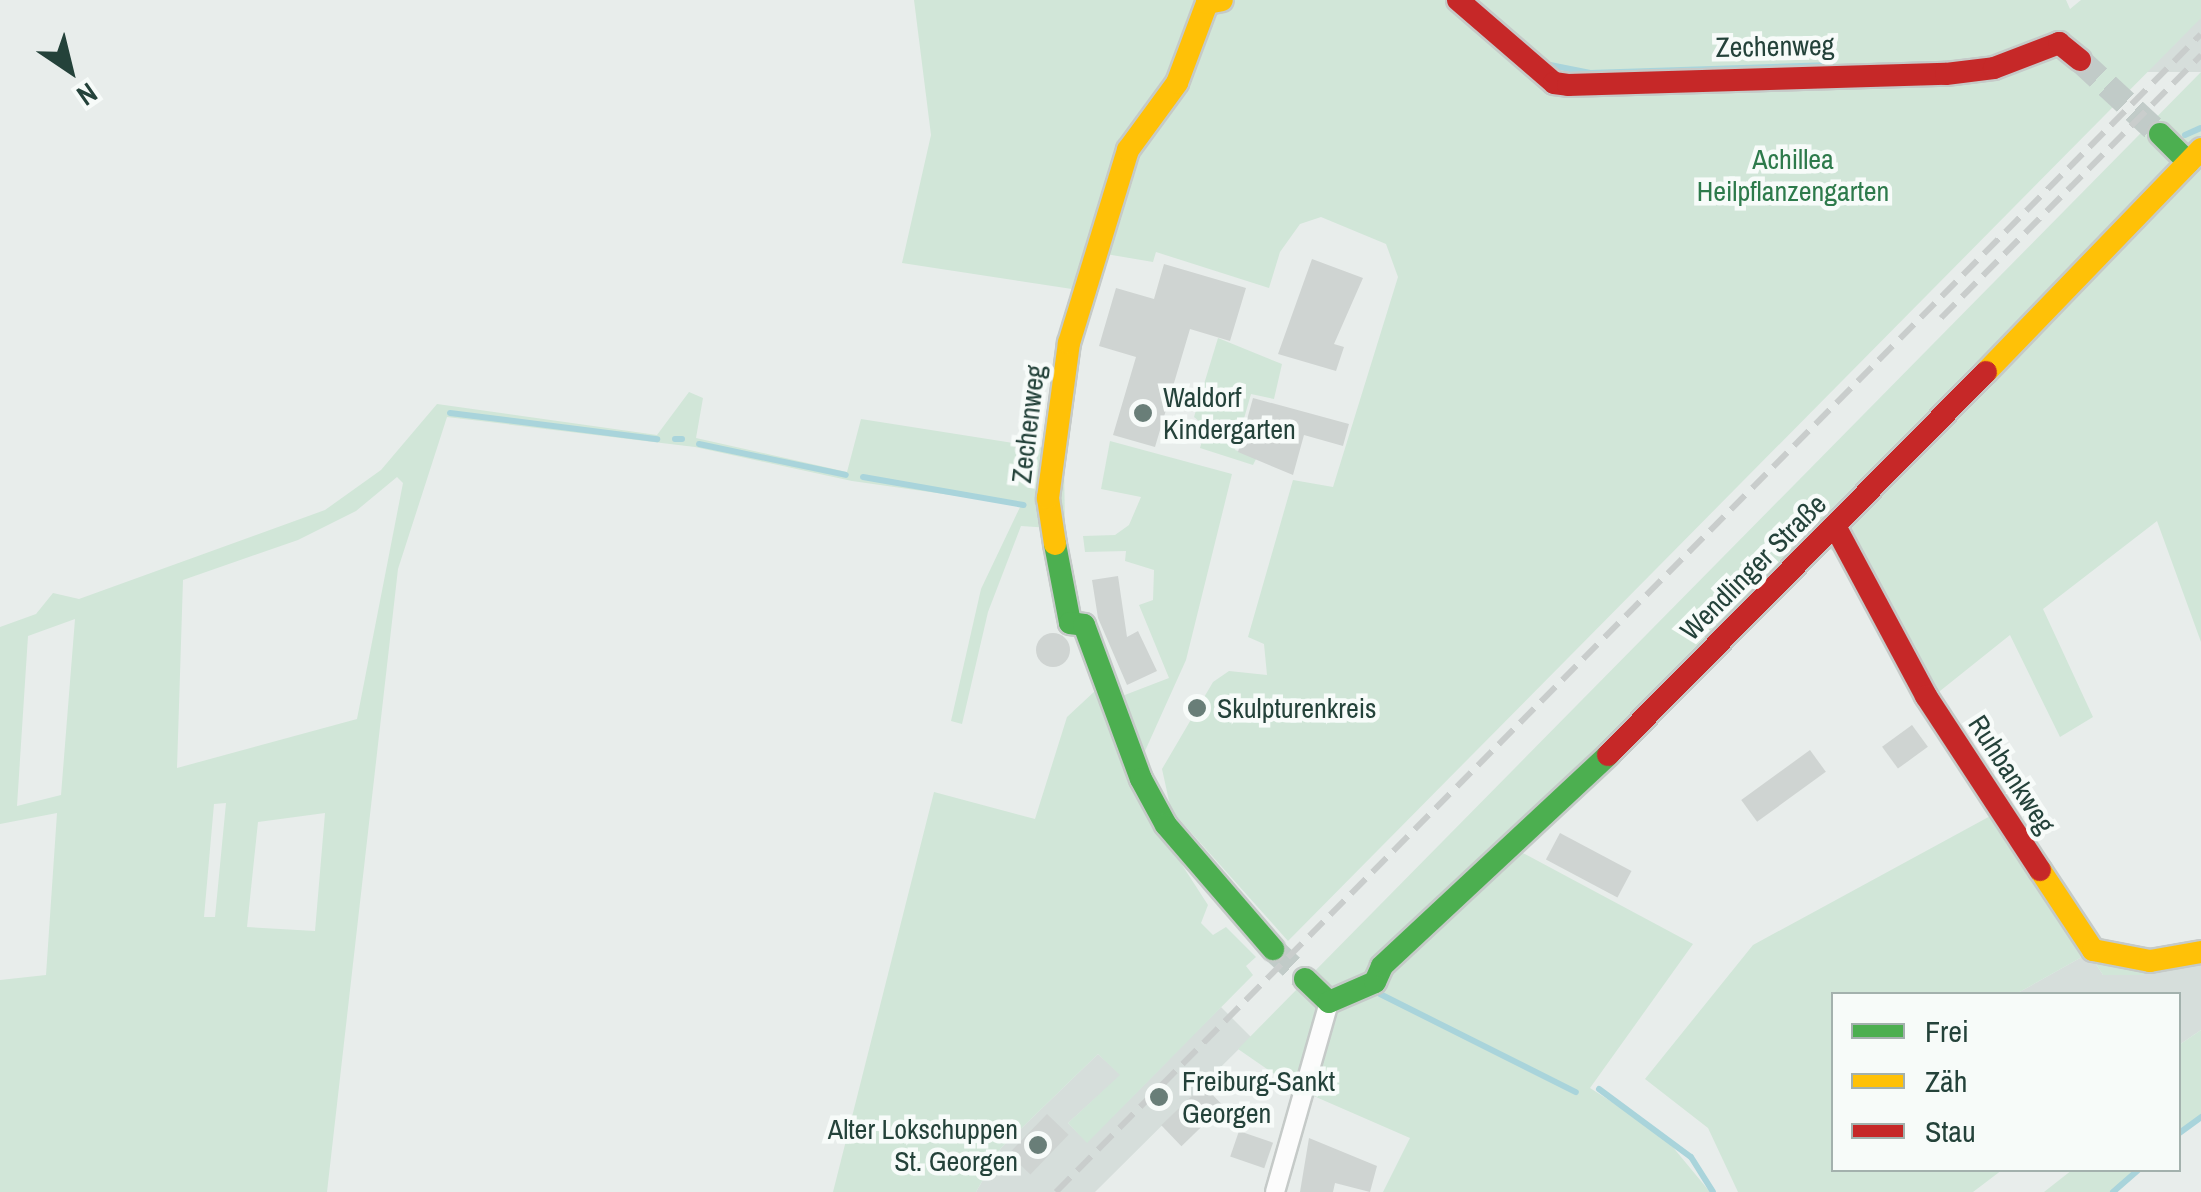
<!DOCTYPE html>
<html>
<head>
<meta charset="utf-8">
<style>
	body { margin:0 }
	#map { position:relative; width:2201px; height:1192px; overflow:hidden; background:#e8edeb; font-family:"Archivo Narrow",sans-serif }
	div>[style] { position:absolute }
	.built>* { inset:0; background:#d6dedb; transform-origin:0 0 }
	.green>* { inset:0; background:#d1e6d8 }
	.stream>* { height:6px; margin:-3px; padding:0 3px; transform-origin:3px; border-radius:3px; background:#a9d4db }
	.building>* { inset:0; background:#cfd4d2; transform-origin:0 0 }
	.round { border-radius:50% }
	.secondary-tunnel>* { height:25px; margin-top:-12.5px; transform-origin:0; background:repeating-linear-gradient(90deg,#c1cbc8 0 25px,transparent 0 37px) }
	.roads { filter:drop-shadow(2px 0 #c5cac8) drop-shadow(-2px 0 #c5cac8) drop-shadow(0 2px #c5cac8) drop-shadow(0 -2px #c5cac8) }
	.street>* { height:18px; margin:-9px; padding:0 9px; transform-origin:9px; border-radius:9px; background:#fcfcfc }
	.fast>* { height:22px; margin:-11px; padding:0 11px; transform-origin:11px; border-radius:11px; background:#4caf50 }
	.slow>* { height:22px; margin:-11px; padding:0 11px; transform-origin:11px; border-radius:11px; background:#ffc107 }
	.jam>* { height:22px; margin:-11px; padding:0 11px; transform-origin:11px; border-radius:11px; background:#c62828 }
	.rail>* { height:6px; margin-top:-3px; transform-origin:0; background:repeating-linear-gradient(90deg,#c9cdcc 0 20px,transparent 0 30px) }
	.dots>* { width:28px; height:28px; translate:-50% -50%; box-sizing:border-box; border:5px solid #f7fbf9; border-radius:50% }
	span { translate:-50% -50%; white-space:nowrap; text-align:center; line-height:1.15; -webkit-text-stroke:9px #f7fbf9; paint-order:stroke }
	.street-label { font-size:28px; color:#24423a }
	.park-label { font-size:28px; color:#2d7a4b }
	.poi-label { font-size:28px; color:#24423a }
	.left { translate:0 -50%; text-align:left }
	.right { translate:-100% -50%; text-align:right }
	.legend { position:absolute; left:1831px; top:992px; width:350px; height:180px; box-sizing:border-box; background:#f7fbf9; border:2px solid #a3b1ad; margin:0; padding:12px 18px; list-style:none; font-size:30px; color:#24423a }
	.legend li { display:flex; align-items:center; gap:20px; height:50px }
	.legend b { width:50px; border:2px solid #a3b1ad }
	.north { position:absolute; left:20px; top:20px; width:100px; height:100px; -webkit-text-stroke:8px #f7fbf9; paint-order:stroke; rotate:145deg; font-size:28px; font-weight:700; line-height:40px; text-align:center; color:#24423a }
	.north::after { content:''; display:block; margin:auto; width:35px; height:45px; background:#24423a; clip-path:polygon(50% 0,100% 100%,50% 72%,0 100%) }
</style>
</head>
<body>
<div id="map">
	<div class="built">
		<div style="left:2201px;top:18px;width:54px;height:1268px;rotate:90deg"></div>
		<div style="clip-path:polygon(2089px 953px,2103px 975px,2144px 975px,2144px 966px,2201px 960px,2201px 1030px,2179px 1045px,2178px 994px,2016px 994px)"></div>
		<div style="clip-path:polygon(1221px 1007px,1251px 1037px,1095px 1192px,976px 1192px,1001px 1148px,1098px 1054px,1121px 1075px,1068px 1123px,1087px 1142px)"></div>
	</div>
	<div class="green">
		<div style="clip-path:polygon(evenodd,914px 0,2066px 0,2070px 9px,2081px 0,2201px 0,2201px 18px,1288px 941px,1171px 810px,1162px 769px,1213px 682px,1229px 671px,1267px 675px,1264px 644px,1248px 637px,1293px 480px,1333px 487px,1398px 277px,1386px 244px,1321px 217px,1300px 224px,1280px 252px,1269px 288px,1156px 252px,1153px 262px,1106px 254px,1083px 338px,1064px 461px,1065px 529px,1021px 526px,988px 612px,962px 724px,951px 721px,981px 589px,1021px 505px,852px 481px,695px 447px,447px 417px,398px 569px,327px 1192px,0 1192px,0 980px,46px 975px,57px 813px,0 824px,0 627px,36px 614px,53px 593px,79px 599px,325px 510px,381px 470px,437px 404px,657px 435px,689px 392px,703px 398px,696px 438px,847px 472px,861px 419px,1045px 448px,1072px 289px,902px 263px,931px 135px,914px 0,397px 477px,403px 483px,357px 719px,177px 768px,183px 580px,298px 540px,356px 511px,397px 477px,914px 0,75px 619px,61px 795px,17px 806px,28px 636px,75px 619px,914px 0,226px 803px,215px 917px,204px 917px,214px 804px,226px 803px,914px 0,325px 813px,315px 931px,247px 927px,258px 822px,325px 813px)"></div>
		<div style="clip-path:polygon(2201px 72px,2201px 642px,2157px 521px,2043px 609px,2093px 717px,2060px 737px,2010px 635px,1935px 695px,2096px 942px,2144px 967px,2145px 975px,2103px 975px,2089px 953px,2016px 994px,1834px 994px,1834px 1170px,2002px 1170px,1973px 1192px,1738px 1192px,1708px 1128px,1645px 1079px,1753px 945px,1994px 814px,1838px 553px,1822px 546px,1521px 852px,1693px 944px,1590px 1088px,1662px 1134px,1710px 1192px,1383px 1192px,1410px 1138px,1293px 1087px,1238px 1049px)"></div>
		<div style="clip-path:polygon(1218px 338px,1282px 364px,1274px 399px,1251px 394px,1235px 450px,1257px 457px,1253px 465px,1200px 448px,1206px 427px,1194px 417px)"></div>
		<div style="clip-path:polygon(1110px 441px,1232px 474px,1186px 660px,1145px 751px,1117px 698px,1169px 678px,1139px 605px,1153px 600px,1154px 570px,1125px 561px,1126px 551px,1085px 552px,1083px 536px,1115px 535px,1129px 525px,1141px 497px,1101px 489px)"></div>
		<div style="clip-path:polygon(1096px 690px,1129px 783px,1208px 905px,1201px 923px,1213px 935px,1226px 927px,1256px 957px,1246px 966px,1253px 975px,1087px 1143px,1068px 1123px,1120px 1075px,1098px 1054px,1001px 1148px,976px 1192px,833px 1192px,934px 792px,1035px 819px,1067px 717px)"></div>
		<div style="clip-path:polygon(2201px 1030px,2201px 1117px,2179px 1134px,2179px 1045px)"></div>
		<div style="clip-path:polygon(2072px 1170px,2138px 1170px,2113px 1192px,2044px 1192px)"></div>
	</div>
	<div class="stream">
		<div style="left:1550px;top:65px;width:41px;rotate:11.3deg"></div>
		<div style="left:1590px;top:73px;width:242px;rotate:-1.9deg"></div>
		<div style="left:2185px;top:135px;width:17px;rotate:-24deg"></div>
		<div style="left:450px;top:413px;width:209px;rotate:7.2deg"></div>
		<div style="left:675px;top:439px;width:7px"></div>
		<div style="left:699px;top:444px;width:150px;rotate:11.9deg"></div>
		<div style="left:863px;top:477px;width:163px;rotate:9.9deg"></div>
		<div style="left:1380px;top:994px;width:219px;rotate:26.6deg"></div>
		<div style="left:1599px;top:1089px;width:114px;rotate:36.5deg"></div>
		<div style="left:1691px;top:1157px;width:41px;rotate:57.8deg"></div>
		<div style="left:2178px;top:1134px;width:29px;rotate:-36deg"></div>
		<div style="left:2113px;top:1192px;width:33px;rotate:-41deg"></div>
	</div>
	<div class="building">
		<div style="clip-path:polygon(1312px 259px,1363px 278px,1334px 344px,1344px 347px,1336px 371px,1278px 354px)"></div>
		<div style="clip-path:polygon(1164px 264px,1246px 288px,1230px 341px,1190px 329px,1155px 447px,1113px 435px,1136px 357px,1099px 346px,1116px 288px,1154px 299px)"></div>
		<div style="clip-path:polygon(1253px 398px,1349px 424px,1343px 446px,1304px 435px,1293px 475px,1238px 452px)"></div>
		<div style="clip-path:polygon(1118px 576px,1127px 637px,1138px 631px,1157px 671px,1127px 685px,1098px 618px,1092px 580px)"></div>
		<div class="round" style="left:1036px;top:633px;width:34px;height:34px"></div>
		<div style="left:1912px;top:725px;width:27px;height:37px;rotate:54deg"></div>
		<div style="left:1810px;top:750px;width:27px;height:85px;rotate:54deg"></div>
		<div style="left:1560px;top:833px;width:81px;height:30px;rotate:28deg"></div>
		<div style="left:1203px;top:1085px;width:29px;height:58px;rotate:46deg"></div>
		<div style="left:1047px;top:1114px;width:30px;height:55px;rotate:44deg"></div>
		<div style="left:1239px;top:1131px;width:36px;height:27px;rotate:19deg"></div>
		<div style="clip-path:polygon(1309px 1138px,1377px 1166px,1370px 1192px,1335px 1183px,1333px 1192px,1300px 1192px)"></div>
	</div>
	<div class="secondary-tunnel">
		<div style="left:2080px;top:60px;width:109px;rotate:42.8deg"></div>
		<div style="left:1273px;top:949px;width:44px;rotate:43.2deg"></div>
	</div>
	<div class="roads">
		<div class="street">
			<div style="left:1275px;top:1192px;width:198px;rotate:-74.1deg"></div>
		</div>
		<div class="fast">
			<div style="left:2160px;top:134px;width:40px;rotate:45deg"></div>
			<div style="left:1055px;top:544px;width:80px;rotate:79.2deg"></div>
			<div style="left:1070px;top:623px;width:14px;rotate:8deg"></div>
			<div style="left:1084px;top:625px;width:164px;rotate:69.7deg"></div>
			<div style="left:1141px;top:779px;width:52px;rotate:61.5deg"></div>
			<div style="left:1166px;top:825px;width:164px;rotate:49.2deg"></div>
			<div style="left:1305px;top:979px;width:33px;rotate:44deg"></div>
			<div style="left:1329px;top:1002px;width:50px;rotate:-23.5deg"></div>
			<div style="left:1375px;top:982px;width:17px;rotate:-66deg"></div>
			<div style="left:1382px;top:966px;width:309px;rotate:-43deg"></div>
		</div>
		<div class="slow">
			<div style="left:1986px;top:372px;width:310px;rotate:-46deg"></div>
			<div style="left:1055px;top:544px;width:47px;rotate:-98.7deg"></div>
			<div style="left:1048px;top:498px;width:156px;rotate:-82.3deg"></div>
			<div style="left:1069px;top:343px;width:202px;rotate:-73deg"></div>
			<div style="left:1128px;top:150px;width:83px;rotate:-53.8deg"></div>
			<div style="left:1177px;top:83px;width:85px;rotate:-69.4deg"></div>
			<div style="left:1207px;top:3px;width:15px;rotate:-11deg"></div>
			<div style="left:2040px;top:870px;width:96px;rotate:56.5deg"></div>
			<div style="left:2093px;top:950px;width:58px;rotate:10.9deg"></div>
			<div style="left:2150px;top:961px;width:52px;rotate:-10deg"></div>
		</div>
		<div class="jam">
			<div style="left:1458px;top:0;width:127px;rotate:40.8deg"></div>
			<div style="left:1554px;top:83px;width:14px;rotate:8deg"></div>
			<div style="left:1568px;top:85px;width:378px;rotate:-1.7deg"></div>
			<div style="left:1946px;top:74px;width:48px;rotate:-7.1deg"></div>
			<div style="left:1994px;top:68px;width:70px;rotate:-21deg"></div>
			<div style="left:2059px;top:43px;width:27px;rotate:39deg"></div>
			<div style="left:1836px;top:528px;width:191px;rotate:61.8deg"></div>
			<div style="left:1926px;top:696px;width:208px;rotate:56.8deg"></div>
			<div style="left:1608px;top:755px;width:538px;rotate:-45.38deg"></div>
		</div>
	</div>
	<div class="rail">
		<div style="left:1941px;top:318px;width:370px;rotate:-45.3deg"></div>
		<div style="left:1056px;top:1192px;width:1628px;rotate:-45.32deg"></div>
	</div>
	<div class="dots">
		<div style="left:1143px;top:413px;background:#697e78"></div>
		<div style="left:1197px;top:708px;background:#697e78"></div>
		<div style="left:1159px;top:1097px;background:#697e78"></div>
		<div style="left:1038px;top:1145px;background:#697e78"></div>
	</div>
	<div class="street-label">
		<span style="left:1775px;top:46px;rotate:-1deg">Zechenweg</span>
		<span style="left:1028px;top:424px;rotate:-83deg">Zechenweg</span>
		<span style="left:1753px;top:567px;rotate:-45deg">Wendlinger Straße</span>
		<span style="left:2012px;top:774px;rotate:57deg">Ruhbankweg</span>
	</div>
	<div class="park-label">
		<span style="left:1793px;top:175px">Achillea<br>Heilpflanzengarten</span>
	</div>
	<div class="poi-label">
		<span class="left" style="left:1163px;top:413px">Waldorf<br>Kindergarten</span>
		<span class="left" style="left:1217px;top:708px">Skulpturenkreis</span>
		<span class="left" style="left:1182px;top:1097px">Freiburg-Sankt<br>Georgen</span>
		<span class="right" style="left:1018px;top:1145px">Alter Lokschuppen<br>St. Georgen</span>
	</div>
	<ul class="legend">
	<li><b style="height:12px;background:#4caf50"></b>Frei</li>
	<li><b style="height:12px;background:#ffc107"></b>Zäh</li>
	<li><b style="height:12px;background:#c62828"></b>Stau</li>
	</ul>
	<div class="north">N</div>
</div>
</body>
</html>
